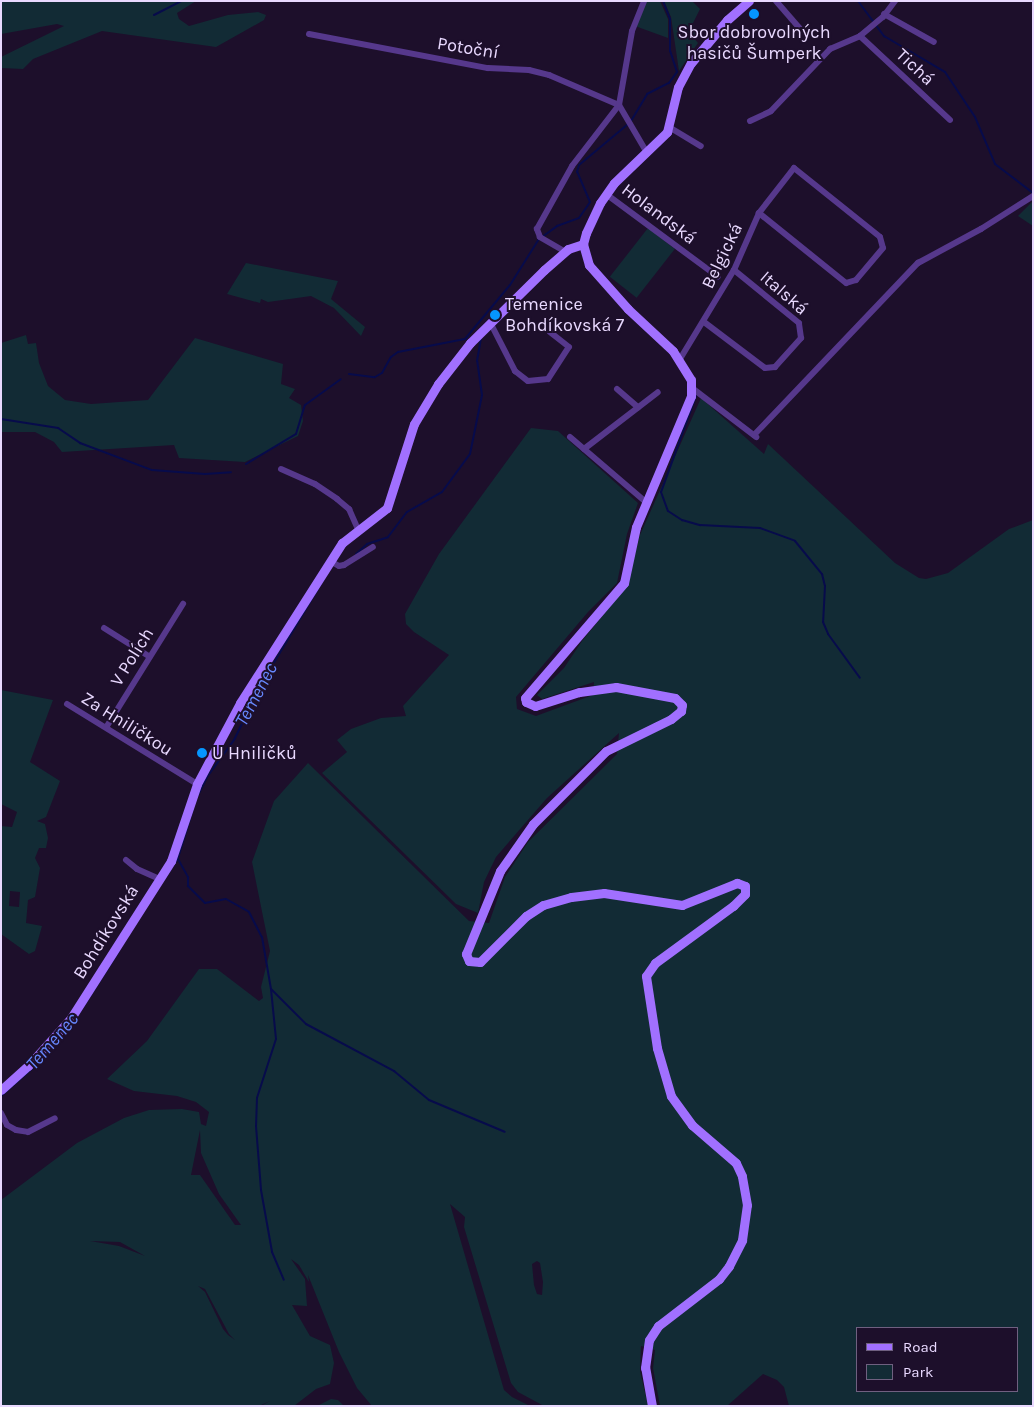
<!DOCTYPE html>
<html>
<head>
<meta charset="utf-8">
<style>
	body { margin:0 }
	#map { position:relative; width:1034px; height:1407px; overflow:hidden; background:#1d0f2b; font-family:Karla,sans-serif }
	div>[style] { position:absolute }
	.green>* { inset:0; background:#122b35; transform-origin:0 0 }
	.stream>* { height:2px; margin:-1px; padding:0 1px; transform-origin:1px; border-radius:1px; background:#070b4b }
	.street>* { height:6px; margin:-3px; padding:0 3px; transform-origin:3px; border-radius:3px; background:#56388c }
	.secondary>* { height:9px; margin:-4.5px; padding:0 4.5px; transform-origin:4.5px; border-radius:4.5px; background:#a170ff }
	.dots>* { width:14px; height:14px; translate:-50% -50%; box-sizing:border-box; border:2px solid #1d0f2b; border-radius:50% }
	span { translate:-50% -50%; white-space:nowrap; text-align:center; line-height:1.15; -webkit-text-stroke:4px #1d0f2b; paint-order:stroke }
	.poi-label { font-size:18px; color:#e9d9ff }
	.left { translate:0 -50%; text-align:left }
	.street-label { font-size:18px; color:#e9d9ff }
	.water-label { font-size:19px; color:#6788ff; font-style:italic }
	.frame { position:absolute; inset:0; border:2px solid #e9d9ff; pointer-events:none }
	.legend { position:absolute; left:856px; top:1327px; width:162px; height:65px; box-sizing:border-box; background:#1d0f2b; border:1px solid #6f6080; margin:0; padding:6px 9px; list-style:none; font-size:15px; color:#e9d9ff }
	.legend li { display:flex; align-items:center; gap:10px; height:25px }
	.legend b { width:25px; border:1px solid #6f6080 }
</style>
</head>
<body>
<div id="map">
	<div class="green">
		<div style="clip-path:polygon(1px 1px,196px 1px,177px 13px,179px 19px,189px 26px,228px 15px,258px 12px,266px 15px,264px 20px,216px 47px,102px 31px,33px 59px,23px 69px,1px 68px,1px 57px,64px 26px,57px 24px,1px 34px)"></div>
		<div style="clip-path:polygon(645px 1px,660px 1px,668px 19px,668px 38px,635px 26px)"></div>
		<div style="clip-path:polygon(664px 1px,692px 1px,700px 9px,693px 23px,696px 34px,693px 37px,698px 43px,679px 71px,671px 17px)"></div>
		<div style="clip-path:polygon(1033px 201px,1033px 226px,1018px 216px)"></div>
		<div style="left:648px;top:228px;width:34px;height:62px;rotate:38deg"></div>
		<div style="clip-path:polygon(246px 263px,338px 281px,331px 299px,365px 327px,361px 336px,334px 308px,311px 296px,268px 302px,261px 299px,260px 303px,227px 294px)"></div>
		<div style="clip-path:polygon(26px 335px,28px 344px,36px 343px,39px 363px,48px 386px,65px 400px,91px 404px,148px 400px,195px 338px,283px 364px,281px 384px,295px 389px,289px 398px,301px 405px,303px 421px,298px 436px,245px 462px,179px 458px,174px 445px,62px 452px,54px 442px,35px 432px,1px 432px,1px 343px)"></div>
		<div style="clip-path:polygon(evenodd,701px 398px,764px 454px,768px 444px,895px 563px,919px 578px,926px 579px,948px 573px,1009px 529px,1033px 520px,1033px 1406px,789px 1406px,784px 1387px,777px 1380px,763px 1374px,727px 1406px,660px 1406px,653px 1368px,655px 1350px,641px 1346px,640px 1371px,648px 1406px,544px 1406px,518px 1392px,511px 1383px,464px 1227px,465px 1217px,450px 1204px,504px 1390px,512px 1397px,530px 1406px,372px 1406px,357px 1388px,339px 1352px,308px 1275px,309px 1282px,299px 1265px,291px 1259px,305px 1279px,307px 1306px,292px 1305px,310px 1336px,330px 1345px,334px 1363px,330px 1384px,316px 1389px,294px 1406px,261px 1406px,270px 1401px,259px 1406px,1px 1406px,1px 1200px,77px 1143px,124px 1118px,149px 1110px,182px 1109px,199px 1112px,201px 1124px,206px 1126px,209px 1112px,196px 1102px,177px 1096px,134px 1091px,107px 1079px,147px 1041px,199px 969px,217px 969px,259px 1001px,263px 998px,261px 987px,270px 951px,252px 862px,274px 801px,308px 763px,469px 921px,489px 923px,505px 877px,528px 842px,617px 754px,619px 733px,547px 798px,496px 857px,484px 882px,478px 913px,456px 904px,322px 773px,347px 752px,337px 740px,351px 729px,381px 718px,406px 716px,403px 706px,449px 655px,414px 632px,406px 624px,405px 614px,439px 554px,531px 428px,558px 431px,638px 503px,627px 534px,617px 583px,588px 612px,516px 697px,517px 709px,536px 716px,593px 695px,594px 682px,542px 699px,537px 695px,564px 668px,582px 641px,627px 586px,640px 535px,701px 398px,200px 1130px,201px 1153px,219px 1194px,241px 1225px,235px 1225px,200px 1175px,191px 1175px,200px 1130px,701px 398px,90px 1241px,120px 1242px,145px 1256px,119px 1246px,90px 1241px,701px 398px,537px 1261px,540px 1263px,543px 1282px,542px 1295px,537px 1294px,534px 1285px,532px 1264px,537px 1261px,701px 398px,198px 1286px,205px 1289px,229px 1334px,235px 1340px,228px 1335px,223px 1329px,205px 1292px,198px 1286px,701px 398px,858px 1328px,1018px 1328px,1018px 1391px,858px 1391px,858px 1328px)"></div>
		<div style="clip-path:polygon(evenodd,1px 690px,53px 700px,30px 762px,60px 781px,46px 817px,37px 821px,45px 824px,48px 838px,46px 848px,39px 848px,35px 858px,40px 868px,35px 897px,28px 900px,26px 923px,42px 926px,35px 951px,29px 954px,1px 934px,1px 826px,12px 827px,17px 812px,1px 804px,1px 690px,10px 891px,20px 892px,19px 907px,9px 906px,10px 891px)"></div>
		<div style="clip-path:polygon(331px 1399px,338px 1400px,344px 1406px,317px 1406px)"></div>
	</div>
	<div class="stream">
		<div style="left:858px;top:1px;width:44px;rotate:53.4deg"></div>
		<div style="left:884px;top:36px;width:71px;rotate:30.5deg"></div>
		<div style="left:945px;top:72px;width:54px;rotate:56.3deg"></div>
		<div style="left:975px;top:117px;width:51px;rotate:66.9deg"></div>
		<div style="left:995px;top:164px;width:48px;rotate:37.3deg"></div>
		<div style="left:154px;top:15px;width:30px;rotate:-27deg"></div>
		<div style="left:631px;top:121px;width:31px;rotate:-59deg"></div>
		<div style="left:647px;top:94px;width:25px;rotate:-27deg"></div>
		<div style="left:669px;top:83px;width:14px;rotate:-54deg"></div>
		<div style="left:677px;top:72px;width:22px;rotate:-108deg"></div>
		<div style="left:670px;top:51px;width:32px;rotate:-90deg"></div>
		<div style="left:670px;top:19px;width:19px;rotate:-111deg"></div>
		<div style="left:542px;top:237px;width:19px;rotate:-36deg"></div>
		<div style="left:557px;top:226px;width:23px;rotate:-20deg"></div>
		<div style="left:579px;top:218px;width:19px;rotate:-55deg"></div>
		<div style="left:590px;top:202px;width:33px;rotate:-113deg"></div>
		<div style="left:577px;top:172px;width:7px;rotate:-74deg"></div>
		<div style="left:579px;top:165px;width:64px;rotate:-39.9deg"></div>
		<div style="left:349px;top:374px;width:26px;rotate:7deg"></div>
		<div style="left:375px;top:377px;width:8px;rotate:-30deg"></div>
		<div style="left:382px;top:373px;width:18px;rotate:-61deg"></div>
		<div style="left:391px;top:357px;width:9px;rotate:-36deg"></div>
		<div style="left:398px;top:352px;width:68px;rotate:-11deg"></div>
		<div style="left:465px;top:339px;width:70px;rotate:-50.2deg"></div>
		<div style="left:510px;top:285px;width:54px;rotate:-57.8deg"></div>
		<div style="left:696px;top:396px;width:102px;rotate:110deg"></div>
		<div style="left:661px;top:492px;width:20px;rotate:70deg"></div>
		<div style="left:668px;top:511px;width:17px;rotate:33deg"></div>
		<div style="left:682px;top:520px;width:19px;rotate:16deg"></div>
		<div style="left:700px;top:525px;width:60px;rotate:2.9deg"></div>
		<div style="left:760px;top:528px;width:37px;rotate:20deg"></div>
		<div style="left:795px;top:541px;width:43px;rotate:50.7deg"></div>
		<div style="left:822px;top:574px;width:12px;rotate:76deg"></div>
		<div style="left:825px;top:586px;width:36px;rotate:93deg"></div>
		<div style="left:823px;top:622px;width:13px;rotate:67deg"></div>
		<div style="left:828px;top:634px;width:54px;rotate:54deg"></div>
		<div style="left:1px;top:419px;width:58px;rotate:9deg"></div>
		<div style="left:58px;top:428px;width:27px;rotate:34deg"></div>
		<div style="left:80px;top:443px;width:77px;rotate:20.6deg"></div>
		<div style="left:152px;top:470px;width:53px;rotate:4.3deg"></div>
		<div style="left:205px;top:474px;width:26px;rotate:-4deg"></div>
		<div style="left:246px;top:464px;width:58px;rotate:-31deg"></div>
		<div style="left:296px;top:434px;width:30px;rotate:-73deg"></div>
		<div style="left:305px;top:405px;width:44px;rotate:-35.8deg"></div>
		<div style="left:356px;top:554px;width:15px;rotate:-42deg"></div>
		<div style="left:367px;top:544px;width:22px;rotate:-18deg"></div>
		<div style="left:388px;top:537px;width:31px;rotate:-53deg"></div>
		<div style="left:407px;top:512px;width:40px;rotate:-29.7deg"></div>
		<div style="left:442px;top:492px;width:47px;rotate:-53.6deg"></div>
		<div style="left:470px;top:454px;width:60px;rotate:-78.5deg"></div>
		<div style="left:482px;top:395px;width:34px;rotate:-98deg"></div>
		<div style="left:477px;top:361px;width:23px;rotate:-80deg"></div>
		<div style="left:197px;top:797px;width:22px;rotate:-63deg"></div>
		<div style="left:207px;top:777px;width:46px;rotate:-53.9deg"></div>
		<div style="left:234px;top:740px;width:66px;rotate:-63.8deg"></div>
		<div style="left:263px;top:681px;width:121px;rotate:-59.2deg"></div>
		<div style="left:178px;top:859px;width:21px;rotate:61deg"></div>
		<div style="left:188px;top:877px;width:9px;rotate:90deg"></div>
		<div style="left:188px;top:886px;width:24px;rotate:45deg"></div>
		<div style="left:205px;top:903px;width:21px;rotate:-11deg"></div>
		<div style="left:226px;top:899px;width:26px;rotate:29deg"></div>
		<div style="left:249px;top:912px;width:28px;rotate:63deg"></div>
		<div style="left:262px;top:937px;width:53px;rotate:80.2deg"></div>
		<div style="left:271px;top:989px;width:49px;rotate:45deg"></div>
		<div style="left:306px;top:1024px;width:100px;rotate:28.1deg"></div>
		<div style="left:394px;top:1071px;width:45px;rotate:39.6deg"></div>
		<div style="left:429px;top:1100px;width:82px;rotate:22.8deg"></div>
		<div style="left:165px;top:878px;width:24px;rotate:-57deg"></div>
		<div style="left:178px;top:858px;width:51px;rotate:-73deg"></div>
		<div style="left:271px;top:989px;width:50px;rotate:84.3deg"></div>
		<div style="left:276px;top:1039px;width:62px;rotate:107.9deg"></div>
		<div style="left:257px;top:1098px;width:28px;rotate:92deg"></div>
		<div style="left:256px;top:1126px;width:64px;rotate:85.5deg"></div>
		<div style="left:261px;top:1190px;width:63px;rotate:79.9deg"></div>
		<div style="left:272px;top:1252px;width:30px;rotate:67deg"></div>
		<div style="left:74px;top:1021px;width:83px;rotate:-57.3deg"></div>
		<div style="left:1px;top:1096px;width:48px;rotate:-41.6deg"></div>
		<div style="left:37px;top:1064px;width:50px;rotate:-49.9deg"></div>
	</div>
	<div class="street">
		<div style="left:776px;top:1px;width:37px;rotate:49deg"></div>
		<div style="left:884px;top:14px;width:57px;rotate:29.2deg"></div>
		<div style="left:309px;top:34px;width:182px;rotate:10.8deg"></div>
		<div style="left:488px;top:68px;width:41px;rotate:2.8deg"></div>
		<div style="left:529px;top:70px;width:21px;rotate:14deg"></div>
		<div style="left:549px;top:75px;width:76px;rotate:23.2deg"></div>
		<div style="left:619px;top:105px;width:56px;rotate:59.7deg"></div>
		<div style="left:860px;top:36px;width:123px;rotate:43deg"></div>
		<div style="left:750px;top:121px;width:23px;rotate:-25deg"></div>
		<div style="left:771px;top:111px;width:86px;rotate:-46.4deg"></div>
		<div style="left:830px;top:49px;width:33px;rotate:-23deg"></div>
		<div style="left:860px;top:36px;width:30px;rotate:-40deg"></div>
		<div style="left:883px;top:17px;width:20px;rotate:-53deg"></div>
		<div style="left:669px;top:127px;width:37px;rotate:31deg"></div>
		<div style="left:606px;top:194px;width:139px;rotate:36.5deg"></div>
		<div style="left:564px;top:251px;width:28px;rotate:-150deg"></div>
		<div style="left:540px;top:237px;width:9px;rotate:-111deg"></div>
		<div style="left:537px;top:229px;width:72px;rotate:-60.9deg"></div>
		<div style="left:572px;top:166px;width:77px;rotate:-52.4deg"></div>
		<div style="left:619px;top:105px;width:75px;rotate:-80deg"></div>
		<div style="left:632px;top:31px;width:32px;rotate:-68deg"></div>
		<div style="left:704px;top:322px;width:76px;rotate:37deg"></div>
		<div style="left:765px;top:368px;width:10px;rotate:-6deg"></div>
		<div style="left:775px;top:367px;width:39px;rotate:-48deg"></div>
		<div style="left:801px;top:338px;width:15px;rotate:-98deg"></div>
		<div style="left:799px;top:323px;width:84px;rotate:-140.8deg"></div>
		<div style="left:492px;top:326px;width:51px;rotate:62.9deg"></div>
		<div style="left:515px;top:371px;width:16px;rotate:38deg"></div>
		<div style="left:528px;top:381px;width:20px;rotate:-6deg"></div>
		<div style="left:548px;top:379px;width:38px;rotate:-57deg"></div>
		<div style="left:569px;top:347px;width:24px;rotate:-142deg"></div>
		<div style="left:680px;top:359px;width:104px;rotate:-58.8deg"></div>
		<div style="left:734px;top:270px;width:62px;rotate:-66.3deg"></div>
		<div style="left:759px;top:213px;width:57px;rotate:-52.1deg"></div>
		<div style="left:794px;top:168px;width:110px;rotate:38.7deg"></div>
		<div style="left:880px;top:237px;width:11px;rotate:75deg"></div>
		<div style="left:883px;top:248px;width:42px;rotate:130.2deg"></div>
		<div style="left:856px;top:280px;width:10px;rotate:163deg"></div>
		<div style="left:846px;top:283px;width:112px;rotate:-141.2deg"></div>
		<div style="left:692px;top:388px;width:81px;rotate:37.4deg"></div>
		<div style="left:617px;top:389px;width:28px;rotate:41deg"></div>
		<div style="left:754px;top:435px;width:238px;rotate:-46.4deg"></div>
		<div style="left:918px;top:263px;width:72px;rotate:-28.4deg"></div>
		<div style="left:981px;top:229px;width:62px;rotate:-32.4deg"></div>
		<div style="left:570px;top:437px;width:101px;rotate:40.6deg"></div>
		<div style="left:584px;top:449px;width:93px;rotate:-37.6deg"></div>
		<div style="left:281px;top:469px;width:37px;rotate:24deg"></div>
		<div style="left:315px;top:484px;width:27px;rotate:34deg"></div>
		<div style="left:337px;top:499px;width:16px;rotate:40deg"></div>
		<div style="left:349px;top:509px;width:22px;rotate:66deg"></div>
		<div style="left:330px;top:561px;width:10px;rotate:29deg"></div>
		<div style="left:339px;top:566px;width:5px;rotate:-11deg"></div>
		<div style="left:344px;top:565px;width:34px;rotate:-32deg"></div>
		<div style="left:104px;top:628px;width:54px;rotate:32.2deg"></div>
		<div style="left:67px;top:704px;width:153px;rotate:31.6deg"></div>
		<div style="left:107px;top:726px;width:144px;rotate:-58.1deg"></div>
		<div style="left:126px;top:860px;width:14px;rotate:39deg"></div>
		<div style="left:137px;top:869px;width:24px;rotate:24deg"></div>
		<div style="left:1px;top:1113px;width:13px;rotate:63deg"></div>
		<div style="left:7px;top:1125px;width:10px;rotate:29deg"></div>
		<div style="left:16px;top:1130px;width:12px;rotate:9deg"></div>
		<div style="left:28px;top:1132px;width:30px;rotate:-27deg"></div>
	</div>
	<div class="secondary">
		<div style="left:1px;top:1090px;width:36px;rotate:-42deg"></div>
		<div style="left:28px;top:1066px;width:64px;rotate:-48.1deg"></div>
		<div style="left:71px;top:1018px;width:186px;rotate:-57.5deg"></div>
		<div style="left:171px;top:861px;width:81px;rotate:-71.3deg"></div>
		<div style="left:197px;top:784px;width:92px;rotate:-62deg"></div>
		<div style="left:240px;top:703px;width:190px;rotate:-57.5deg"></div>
		<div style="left:342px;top:543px;width:57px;rotate:-37.9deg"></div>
		<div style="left:387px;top:508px;width:88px;rotate:-72.2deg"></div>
		<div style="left:414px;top:424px;width:47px;rotate:-59deg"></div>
		<div style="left:438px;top:384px;width:52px;rotate:-52deg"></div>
		<div style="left:470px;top:343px;width:104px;rotate:-44.6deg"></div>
		<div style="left:544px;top:270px;width:32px;rotate:-41deg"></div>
		<div style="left:568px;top:249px;width:16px;rotate:-18deg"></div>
		<div style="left:652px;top:1406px;width:39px;rotate:-100deg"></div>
		<div style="left:645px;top:1368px;width:28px;rotate:-82deg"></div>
		<div style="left:649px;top:1340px;width:17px;rotate:-57deg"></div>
		<div style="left:658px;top:1326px;width:77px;rotate:-37.6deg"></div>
		<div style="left:719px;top:1279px;width:16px;rotate:-52deg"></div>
		<div style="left:729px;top:1266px;width:29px;rotate:-63deg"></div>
		<div style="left:742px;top:1240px;width:35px;rotate:-82deg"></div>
		<div style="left:747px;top:1205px;width:29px;rotate:-100deg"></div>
		<div style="left:742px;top:1176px;width:14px;rotate:-115deg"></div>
		<div style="left:736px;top:1163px;width:58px;rotate:-139.2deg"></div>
		<div style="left:692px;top:1125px;width:36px;rotate:-126deg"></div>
		<div style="left:671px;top:1096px;width:50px;rotate:-106.3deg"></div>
		<div style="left:657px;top:1048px;width:73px;rotate:-98.7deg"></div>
		<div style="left:646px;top:976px;width:16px;rotate:-55deg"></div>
		<div style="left:655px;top:963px;width:97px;rotate:-36.2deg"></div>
		<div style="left:733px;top:906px;width:17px;rotate:-45deg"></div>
		<div style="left:745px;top:894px;width:8px;rotate:-90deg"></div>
		<div style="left:745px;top:886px;width:9px;rotate:-159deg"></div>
		<div style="left:737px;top:883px;width:59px;rotate:158.2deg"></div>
		<div style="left:682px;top:905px;width:79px;rotate:-171.3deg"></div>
		<div style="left:604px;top:893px;width:33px;rotate:173deg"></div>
		<div style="left:571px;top:897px;width:29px;rotate:164deg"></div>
		<div style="left:543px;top:905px;width:20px;rotate:147deg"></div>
		<div style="left:526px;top:916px;width:65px;rotate:135deg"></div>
		<div style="left:480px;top:962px;width:11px;rotate:-175deg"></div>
		<div style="left:469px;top:961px;width:8px;rotate:-113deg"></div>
		<div style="left:466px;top:954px;width:90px;rotate:-67.7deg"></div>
		<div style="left:500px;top:871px;width:57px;rotate:-54.9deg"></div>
		<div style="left:533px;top:824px;width:103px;rotate:-45deg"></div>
		<div style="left:606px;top:751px;width:72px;rotate:-26.2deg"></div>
		<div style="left:671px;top:719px;width:13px;rotate:-39deg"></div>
		<div style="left:681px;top:711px;width:6px;rotate:-81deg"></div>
		<div style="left:682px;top:705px;width:10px;rotate:-135deg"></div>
		<div style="left:675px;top:698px;width:60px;rotate:-169.4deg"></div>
		<div style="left:616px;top:687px;width:37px;rotate:172deg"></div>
		<div style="left:579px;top:692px;width:46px;rotate:162.3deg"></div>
		<div style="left:535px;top:706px;width:10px;rotate:-156deg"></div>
		<div style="left:526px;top:702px;width:4px;rotate:-104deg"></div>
		<div style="left:525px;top:698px;width:152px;rotate:-49.3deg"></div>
		<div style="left:624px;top:583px;width:57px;rotate:-77.9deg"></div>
		<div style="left:636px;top:527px;width:142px;rotate:-67.2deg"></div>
		<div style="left:691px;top:396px;width:16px;rotate:-90deg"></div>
		<div style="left:691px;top:380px;width:34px;rotate:-122deg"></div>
		<div style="left:673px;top:351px;width:62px;rotate:-137deg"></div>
		<div style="left:628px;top:309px;width:59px;rotate:-131.6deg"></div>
		<div style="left:589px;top:265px;width:22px;rotate:-106deg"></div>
		<div style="left:583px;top:244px;width:11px;rotate:-75deg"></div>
		<div style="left:586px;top:233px;width:33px;rotate:-65deg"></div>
		<div style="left:600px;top:203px;width:24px;rotate:-55deg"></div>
		<div style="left:614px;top:183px;width:74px;rotate:-43.9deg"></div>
		<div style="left:667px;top:132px;width:46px;rotate:-76.3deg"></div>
		<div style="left:678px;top:87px;width:27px;rotate:-62deg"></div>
		<div style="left:691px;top:63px;width:56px;rotate:-50.1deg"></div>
		<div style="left:727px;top:20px;width:29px;rotate:-41deg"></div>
	</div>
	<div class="dots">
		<div style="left:754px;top:14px;background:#0596ff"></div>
		<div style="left:495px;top:315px;background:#0596ff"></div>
		<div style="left:202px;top:753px;background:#0596ff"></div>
	</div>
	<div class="poi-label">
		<span style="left:754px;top:43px">Sbor dobrovolných<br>hasičů Šumperk</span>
		<span class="left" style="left:505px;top:315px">Temenice<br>Bohdíkovská 7</span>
		<span class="left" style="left:212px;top:753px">U Hniličků</span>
	</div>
	<div class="street-label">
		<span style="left:468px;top:48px;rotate:9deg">Potoční</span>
		<span style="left:915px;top:67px;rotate:43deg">Tichá</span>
		<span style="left:659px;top:214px;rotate:37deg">Holandská</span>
		<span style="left:722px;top:256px;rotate:-64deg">Belgická</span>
		<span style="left:784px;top:293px;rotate:41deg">Italská</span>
		<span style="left:132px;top:657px;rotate:-58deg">V Polích</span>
		<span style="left:127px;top:724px;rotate:32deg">Za Hniličkou</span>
		<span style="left:106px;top:932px;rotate:-58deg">Bohdíkovská</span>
	</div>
	<div class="water-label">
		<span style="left:257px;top:695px;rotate:-62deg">Temenec</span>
		<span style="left:53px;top:1042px;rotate:-49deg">Temenec</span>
	</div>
	<div class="frame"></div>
	<ul class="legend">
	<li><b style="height:6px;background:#a170ff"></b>Road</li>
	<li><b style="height:14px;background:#122b35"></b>Park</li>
	</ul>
</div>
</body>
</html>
